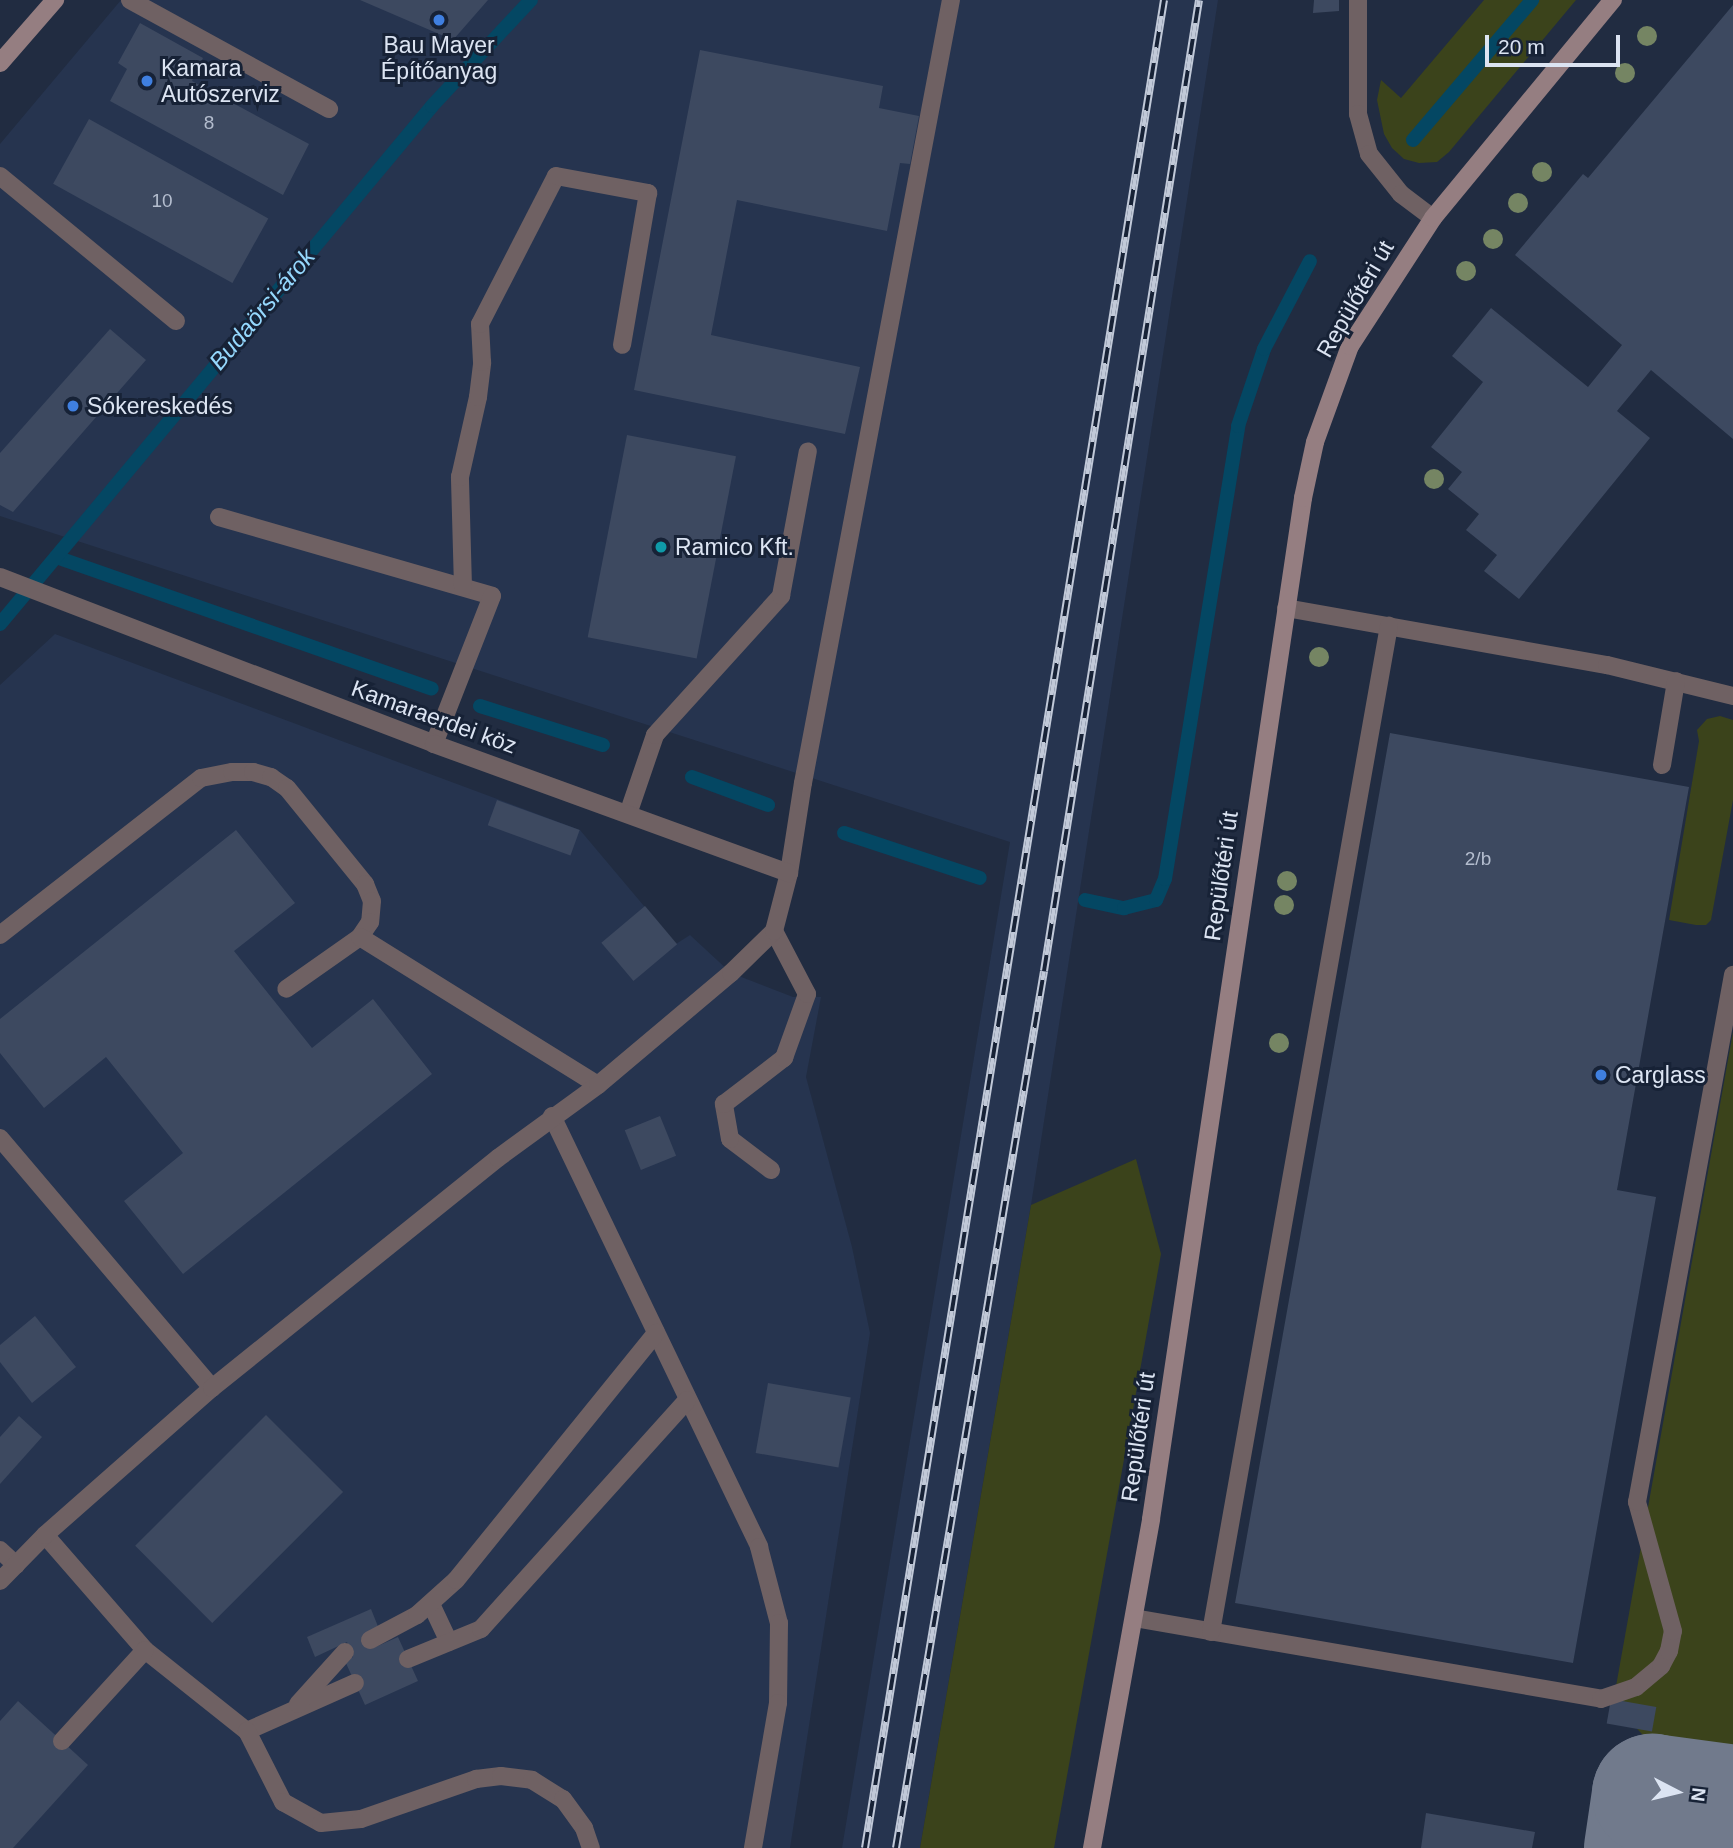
<!DOCTYPE html>
<html>
<head>
<meta charset="utf-8">
<style>
	body { margin:0 }
	#map { position:relative; width:1733px; height:1848px; overflow:hidden; background:#212c41; font-family:Helvetica,sans-serif }
	div>[style] { position:absolute }
	.built>* { inset:0; background:#26344f }
	.green>* { inset:0; background:#3b431b }
	.stream>* { height:14px; margin:-7px; padding:0 7px; transform-origin:7px; border-radius:7px; background:#044763 }
	.taxiway>* { height:121px; margin:-60.5px; padding:0 60.5px; transform-origin:60.5px; border-radius:60.5px; background:#717a8c }
	.building>* { inset:0; background:#3d4960; transform-origin:0 0 }
	.lane>* { height:18px; margin:-9px; padding:0 9px; transform-origin:9px; border-radius:9px; background:#6f6163 }
	.street>* { height:18px; margin:-9px; padding:0 9px; transform-origin:9px; border-radius:9px; background:#6f6163 }
	.secondary>* { height:18px; margin:-9px; padding:0 9px; transform-origin:9px; border-radius:9px; background:#957e81 }
	.rail>* { height:8px; margin-top:-4px; transform-origin:0; background:repeating-linear-gradient(90deg,#172236 0 16px,#c1c9d8 0 32px); box-sizing:border-box; border-block:2px solid #c1c9d8 }
	.trees>* { width:20px; height:20px; margin:-10px; border-radius:50%; background:#758563 }
	.dots>* { width:19px; height:19px; translate:-50% -50%; box-sizing:border-box; border:4px solid #172236; border-radius:50% }
	span { translate:-50% -50%; white-space:nowrap; text-align:center; line-height:1.15; -webkit-text-stroke:6px #172236; paint-order:stroke }
	.number-label { font-size:19px; color:#b4bdce }
	.number-label span { -webkit-text-stroke-width:0 }
	.poi-label { font-size:23px; color:#dce4f2 }
	.left { translate:0 -50%; text-align:left }
	.street-label { font-size:23px; color:#dce4f2 }
	.water-label { font-size:24px; color:#95d8fd; font-style:italic }
	.north { position:absolute; left:1642px; top:1757px; width:70px; height:70px; -webkit-text-stroke:5px #172236; paint-order:stroke; rotate:97deg; font-size:19px; font-weight:700; line-height:28px; text-align:center; color:#dce4f2 }
	.north::after { content:''; display:block; margin:auto; width:24px; height:32px; background:#dce4f2; clip-path:polygon(50% 0,100% 100%,50% 72%,0 100%) }
	.scale { position:absolute; left:1485px; top:35px; width:135px; height:32px; box-sizing:border-box; border:4px solid #dce4f2; border-top:0; padding-left:9px; font-size:21px; line-height:24px; white-space:nowrap; color:#dce4f2; -webkit-text-stroke:5px #172236; paint-order:stroke }
</style>
</head>
<body>
<div id="map">
	<div class="built">
		<div style="clip-path:polygon(121px 0,1218px 0,1031px 1205px,920px 1848px,842px 1848px,1010px 842px,0 516px,0 144px)"></div>
		<div style="clip-path:polygon(55px 634px,580px 830px,676px 944px,690px 935px,731px 973px,793px 997px,821px 997px,806px 1077px,852px 1247px,870px 1333px,790px 1848px,0 1848px,0 685px)"></div>
	</div>
	<div class="green">
		<div style="clip-path:polygon(1484px 0,1576px 0,1449px 152px,1437px 162px,1419px 163px,1404px 159px,1392px 148px,1384px 134px,1377px 100px,1381px 80px,1401px 98px)"></div>
		<div style="clip-path:polygon(1720px 716px,1733px 720px,1733px 800px,1711px 920px,1706px 925px,1696px 925px,1669px 920px,1699px 741px,1697px 730px,1707px 719px)"></div>
		<div style="clip-path:polygon(1733px 1032px,1733px 1798px,1697px 1793px,1613px 1703px)"></div>
		<div style="clip-path:polygon(1136px 1159px,1161px 1254px,1054px 1848px,920px 1848px,1031px 1205px)"></div>
	</div>
	<div class="stream">
		<div style="left:1413px;top:140px;width:184px;rotate:-49.6deg"></div>
		<div style="left:56px;top:557px;width:398px;rotate:19.3deg"></div>
		<div style="left:0;top:624px;width:674px;rotate:-50.17deg"></div>
		<div style="left:432px;top:106px;width:145px;rotate:-47deg"></div>
		<div style="left:480px;top:706px;width:129px;rotate:17.6deg"></div>
		<div style="left:692px;top:777px;width:81px;rotate:20.2deg"></div>
		<div style="left:844px;top:833px;width:143px;rotate:18.3deg"></div>
		<div style="left:1085px;top:900px;width:40px;rotate:12deg"></div>
		<div style="left:1124px;top:908px;width:33px;rotate:-14deg"></div>
		<div style="left:1156px;top:900px;width:23px;rotate:-67deg"></div>
		<div style="left:1165px;top:879px;width:459px;rotate:-80.8deg"></div>
		<div style="left:1238px;top:426px;width:81px;rotate:-71.3deg"></div>
		<div style="left:1264px;top:349px;width:99px;rotate:-62.4deg"></div>
	</div>
	<div class="taxiway">
		<div style="left:1644px;top:1848px;width:55px;rotate:-81.6deg"></div>
		<div style="left:1652px;top:1794px;width:82px;rotate:7.7deg"></div>
	</div>
	<div class="building">
		<div style="clip-path:polygon(360px 0,488px 0,453px 40px)"></div>
		<div style="clip-path:polygon(1314px 0,1339px 0,1339px 11px,1313px 13px)"></div>
		<div style="clip-path:polygon(1733px 5px,1733px 439px,1651px 370px,1617px 411px,1650px 438px,1519px 599px,1484px 571px,1497px 555px,1466px 530px,1479px 514px,1448px 489px,1462px 472px,1431px 447px,1483px 382px,1452px 356px,1491px 308px,1588px 387px,1622px 345px,1515px 255px,1583px 174px,1588px 178px)"></div>
		<div style="clip-path:polygon(140px 23px,203px 58px,192px 81px,309px 144px,283px 195px,110px 101px,127px 69px,118px 63px)"></div>
		<div style="clip-path:polygon(700px 50px,883px 86px,879px 108px,919px 116px,910px 164px,900px 163px,887px 231px,737px 200px,711px 335px,860px 367px,845px 434px,634px 390px)"></div>
		<div style="left:89px;top:119px;width:205px;height:74px;rotate:29deg"></div>
		<div style="clip-path:polygon(110px 329px,146px 360px,13px 512px,0 505px,0 453px)"></div>
		<div style="left:627px;top:435px;width:111px;height:206px;rotate:11deg"></div>
		<div style="clip-path:polygon(1390px 733px,1689px 787px,1617px 1190px,1656px 1197px,1573px 1663px,1235px 1603px)"></div>
		<div style="left:497px;top:800px;width:88px;height:27px;rotate:20deg"></div>
		<div style="clip-path:polygon(236px 830px,295px 903px,234px 951px,312px 1048px,373px 999px,432px 1074px,183px 1274px,124px 1201px,183px 1153px,106px 1057px,44px 1108px,0 1053px,0 1019px)"></div>
		<div style="left:645px;top:906px;width:50px;height:57px;rotate:50deg"></div>
		<div style="left:660px;top:1116px;width:43px;height:38px;rotate:68deg"></div>
		<div style="clip-path:polygon(35px 1316px,76px 1367px,32px 1403px,0 1362px,0 1345px)"></div>
		<div style="left:768px;top:1383px;width:84px;height:71px;rotate:10deg"></div>
		<div style="left:266px;top:1415px;width:109px;height:185px;rotate:45deg"></div>
		<div style="clip-path:polygon(19px 1416px,42px 1437px,0 1484px,0 1437px)"></div>
		<div style="clip-path:polygon(371px 1609px,379px 1629px,365px 1635px,371px 1649px,398px 1637px,418px 1681px,365px 1705px,345px 1661px,353px 1657px,347px 1642px,315px 1657px,307px 1637px)"></div>
		<div style="left:1611px;top:1699px;width:46px;height:25px;rotate:10deg"></div>
		<div style="clip-path:polygon(18px 1701px,88px 1765px,13px 1848px,0 1848px,0 1721px)"></div>
		<div style="clip-path:polygon(1426px 1813px,1535px 1832px,1532px 1848px,1421px 1848px)"></div>
	</div>
	<div class="lane">
		<div style="left:130px;top:0;width:227px;rotate:28.7deg"></div>
		<div style="left:1358px;top:0;width:114px;rotate:90deg"></div>
		<div style="left:1358px;top:114px;width:41px;rotate:74.6deg"></div>
		<div style="left:1369px;top:154px;width:51px;rotate:51.3deg"></div>
		<div style="left:1401px;top:194px;width:40px;rotate:37deg"></div>
		<div style="left:0;top:176px;width:228px;rotate:39.5deg"></div>
		<div style="left:219px;top:517px;width:284px;rotate:16.1deg"></div>
		<div style="left:492px;top:596px;width:159px;rotate:111.4deg"></div>
		<div style="left:463px;top:587px;width:110px;rotate:-91.6deg"></div>
		<div style="left:460px;top:477px;width:82px;rotate:-77.3deg"></div>
		<div style="left:478px;top:397px;width:35px;rotate:-83deg"></div>
		<div style="left:482px;top:362px;width:38px;rotate:-93deg"></div>
		<div style="left:480px;top:324px;width:166px;rotate:-62.8deg"></div>
		<div style="left:556px;top:176px;width:94px;rotate:10.5deg"></div>
		<div style="left:648px;top:193px;width:154px;rotate:99.7deg"></div>
		<div style="left:1286px;top:608px;width:326px;rotate:10.1deg"></div>
		<div style="left:1607px;top:665px;width:130px;rotate:13.8deg"></div>
		<div style="left:1662px;top:765px;width:85px;rotate:-80.5deg"></div>
		<div style="left:628px;top:814px;width:83px;rotate:-71.1deg"></div>
		<div style="left:655px;top:735px;width:188px;rotate:-47.8deg"></div>
		<div style="left:781px;top:596px;width:147px;rotate:-79.5deg"></div>
		<div style="left:0;top:935px;width:255px;rotate:-38deg"></div>
		<div style="left:201px;top:778px;width:32px;rotate:-11deg"></div>
		<div style="left:232px;top:772px;width:21px"></div>
		<div style="left:253px;top:772px;width:19px;rotate:16deg"></div>
		<div style="left:271px;top:777px;width:19px;rotate:35deg"></div>
		<div style="left:287px;top:788px;width:124px;rotate:50.9deg"></div>
		<div style="left:365px;top:884px;width:18px;rotate:68deg"></div>
		<div style="left:372px;top:901px;width:21px;rotate:95deg"></div>
		<div style="left:370px;top:922px;width:18px;rotate:124deg"></div>
		<div style="left:360px;top:937px;width:90px;rotate:144.9deg"></div>
		<div style="left:360px;top:937px;width:280px;rotate:31.9deg"></div>
		<div style="left:552px;top:1116px;width:478px;rotate:64.3deg"></div>
		<div style="left:759px;top:1547px;width:79px;rotate:75.3deg"></div>
		<div style="left:779px;top:1623px;width:80px;rotate:90.7deg"></div>
		<div style="left:778px;top:1703px;width:147px;rotate:99.8deg"></div>
		<div style="left:0;top:1138px;width:328px;rotate:49.7deg"></div>
		<div style="left:771px;top:1170px;width:51px;rotate:-142.9deg"></div>
		<div style="left:730px;top:1139px;width:36px;rotate:-100deg"></div>
		<div style="left:724px;top:1104px;width:76px;rotate:-37.5deg"></div>
		<div style="left:784px;top:1058px;width:68px;rotate:-70.2deg"></div>
		<div style="left:807px;top:994px;width:71px;rotate:-117.6deg"></div>
		<div style="left:45px;top:1535px;width:152px;rotate:49deg"></div>
		<div style="left:145px;top:1650px;width:130px;rotate:38.5deg"></div>
		<div style="left:247px;top:1731px;width:118px;rotate:-24deg"></div>
		<div style="left:0;top:1550px;width:22px;rotate:43deg"></div>
		<div style="left:0;top:1581px;width:64px;rotate:-45.6deg"></div>
		<div style="left:45px;top:1535px;width:222px;rotate:-41.4deg"></div>
		<div style="left:212px;top:1388px;width:367px;rotate:-38.8deg"></div>
		<div style="left:498px;top:1158px;width:124px;rotate:-36.1deg"></div>
		<div style="left:598px;top:1085px;width:174px;rotate:-40.1deg"></div>
		<div style="left:731px;top:973px;width:60px;rotate:-44.3deg"></div>
		<div style="left:774px;top:931px;width:60px;rotate:-75.5deg"></div>
		<div style="left:789px;top:873px;width:91px;rotate:-81.2deg"></div>
		<div style="left:803px;top:783px;width:797px;rotate:-79.3deg"></div>
		<div style="left:431px;top:1604px;width:42px;rotate:64.7deg"></div>
		<div style="left:1134px;top:1618px;width:474px;rotate:9.8deg"></div>
		<div style="left:1601px;top:1699px;width:37px;rotate:-19deg"></div>
		<div style="left:1636px;top:1687px;width:33px;rotate:-40deg"></div>
		<div style="left:1661px;top:1666px;width:17px;rotate:-62deg"></div>
		<div style="left:1669px;top:1651px;width:20px;rotate:-79deg"></div>
		<div style="left:1673px;top:1631px;width:134px;rotate:-105.6deg"></div>
		<div style="left:1637px;top:1502px;width:536px;rotate:-79.68deg"></div>
		<div style="left:1211px;top:1632px;width:1022px;rotate:-79.97deg"></div>
		<div style="left:370px;top:1640px;width:53px;rotate:-28deg"></div>
		<div style="left:417px;top:1615px;width:52px;rotate:-41.9deg"></div>
		<div style="left:456px;top:1580px;width:318px;rotate:-51deg"></div>
		<div style="left:408px;top:1659px;width:79px;rotate:-22.3deg"></div>
		<div style="left:481px;top:1629px;width:308px;rotate:-48deg"></div>
		<div style="left:298px;top:1704px;width:70px;rotate:-47.9deg"></div>
		<div style="left:247px;top:1731px;width:80px;rotate:63.1deg"></div>
		<div style="left:283px;top:1802px;width:43px;rotate:28.9deg"></div>
		<div style="left:321px;top:1823px;width:40px;rotate:-5.7deg"></div>
		<div style="left:361px;top:1819px;width:122px;rotate:-19.2deg"></div>
		<div style="left:476px;top:1779px;width:25px;rotate:-7deg"></div>
		<div style="left:501px;top:1776px;width:31px;rotate:7deg"></div>
		<div style="left:532px;top:1780px;width:36px;rotate:32deg"></div>
		<div style="left:563px;top:1799px;width:36px;rotate:54deg"></div>
		<div style="left:584px;top:1828px;width:21px;rotate:71deg"></div>
		<div style="left:62px;top:1741px;width:123px;rotate:-47.6deg"></div>
	</div>
	<div class="street">
		<div style="left:0;top:577px;width:465px;rotate:21deg"></div>
		<div style="left:434px;top:744px;width:378px;rotate:20deg"></div>
	</div>
	<div class="secondary">
		<div style="left:0;top:63px;width:84px;rotate:-48.9deg"></div>
		<div style="left:1092px;top:1848px;width:334px;rotate:-79.8deg"></div>
		<div style="left:1151px;top:1519px;width:1032px;rotate:-81.53deg"></div>
		<div style="left:1303px;top:498px;width:57px;rotate:-77.9deg"></div>
		<div style="left:1315px;top:442px;width:102px;rotate:-70deg"></div>
		<div style="left:1350px;top:346px;width:153px;rotate:-57deg"></div>
		<div style="left:1433px;top:218px;width:283px;rotate:-50.5deg"></div>
	</div>
	<div class="rail">
		<div style="left:865px;top:1848px;width:1872px;rotate:-80.81deg"></div>
		<div style="left:896px;top:1848px;width:889px;rotate:-80.42deg"></div>
		<div style="left:1044px;top:971px;width:983px;rotate:-80.93deg"></div>
	</div>
	<div class="trees">
		<div style="left:1647px;top:36px"></div>
		<div style="left:1625px;top:73px"></div>
		<div style="left:1542px;top:172px"></div>
		<div style="left:1518px;top:203px"></div>
		<div style="left:1493px;top:239px"></div>
		<div style="left:1466px;top:271px"></div>
		<div style="left:1434px;top:479px"></div>
		<div style="left:1319px;top:657px"></div>
		<div style="left:1287px;top:881px"></div>
		<div style="left:1284px;top:905px"></div>
		<div style="left:1279px;top:1043px"></div>
	</div>
	<div class="dots">
		<div style="left:439px;top:20px;background:#3f7fe0"></div>
		<div style="left:147px;top:81px;background:#3f7fe0"></div>
		<div style="left:73px;top:406px;background:#3f7fe0"></div>
		<div style="left:661px;top:547px;background:#0f9aa8"></div>
		<div style="left:1601px;top:1075px;background:#3f7fe0"></div>
	</div>
	<div class="number-label">
		<span style="left:209px;top:123px">8</span>
		<span style="left:162px;top:201px">10</span>
		<span style="left:1478px;top:859px">2/b</span>
	</div>
	<div class="poi-label">
		<span style="left:439px;top:58px">Bau Mayer<br>Építőanyag</span>
		<span class="left" style="left:161px;top:81px">Kamara<br>Autószerviz</span>
		<span class="left" style="left:87px;top:406px">Sókereskedés</span>
		<span class="left" style="left:675px;top:547px">Ramico Kft.</span>
		<span class="left" style="left:1615px;top:1075px">Carglass</span>
	</div>
	<div class="street-label">
		<span style="left:1355px;top:299px;rotate:-60deg">Repülőtéri út</span>
		<span style="left:434px;top:717px;rotate:20deg">Kamaraerdei köz</span>
		<span style="left:1221px;top:876px;rotate:-82deg">Repülőtéri út</span>
		<span style="left:1138px;top:1437px;rotate:-82deg">Repülőtéri út</span>
	</div>
	<div class="water-label">
		<span style="left:262px;top:309px;rotate:-50deg">Budaörsi-árok</span>
	</div>
	<div class="north">N</div>
	<div class="scale">20 m</div>
</div>
</body>
</html>
